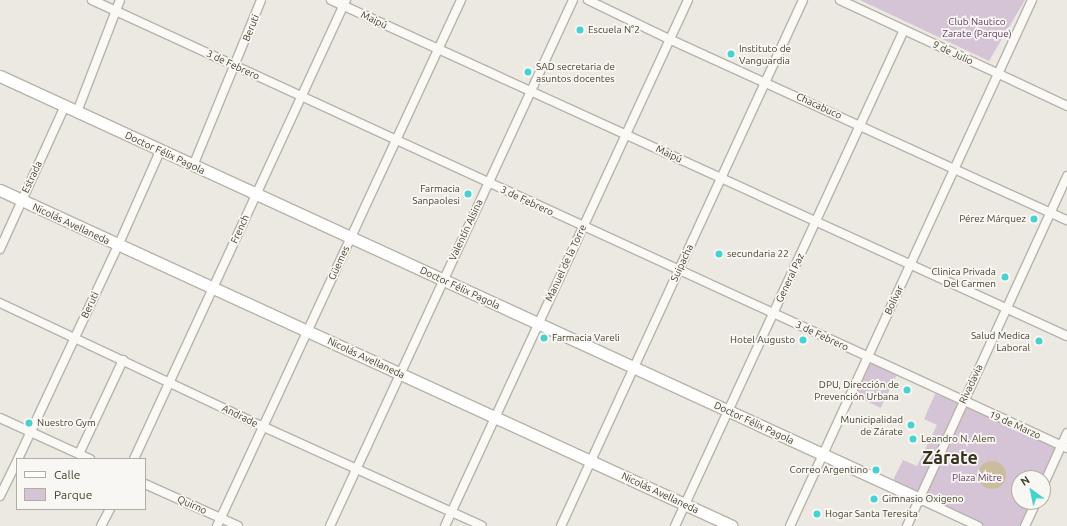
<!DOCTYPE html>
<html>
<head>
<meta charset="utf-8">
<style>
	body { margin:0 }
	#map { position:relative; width:1067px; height:526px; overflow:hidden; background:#ece9e3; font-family:Ubuntu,sans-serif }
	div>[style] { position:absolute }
	.green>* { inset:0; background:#d4c4d6; transform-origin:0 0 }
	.water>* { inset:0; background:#ccbc9e }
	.round { border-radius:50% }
	.roads { filter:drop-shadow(1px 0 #b7b3a8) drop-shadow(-1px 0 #b7b3a8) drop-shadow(0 1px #b7b3a8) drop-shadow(0 -1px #b7b3a8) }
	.street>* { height:8px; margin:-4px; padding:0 4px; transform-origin:4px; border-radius:4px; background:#faf9f6 }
	.secondary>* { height:11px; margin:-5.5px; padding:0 5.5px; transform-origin:5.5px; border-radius:5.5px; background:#fff }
	.dots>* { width:11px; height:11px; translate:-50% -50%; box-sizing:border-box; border:2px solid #f9f7f3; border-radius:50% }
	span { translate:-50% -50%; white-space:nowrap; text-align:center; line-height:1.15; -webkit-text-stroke:3.5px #f9f7f3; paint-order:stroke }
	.street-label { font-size:10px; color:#453f2a }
	.park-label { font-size:10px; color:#5f3761 }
	.poi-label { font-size:10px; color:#453f2a }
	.left { translate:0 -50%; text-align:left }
	.right { translate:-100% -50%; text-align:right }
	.town-label { font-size:18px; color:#36301c; font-weight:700 }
	.legend { position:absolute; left:16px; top:458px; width:130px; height:52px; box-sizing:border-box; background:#f9f7f3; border:1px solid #b1ada3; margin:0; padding:5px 7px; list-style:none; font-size:12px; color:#453f2a }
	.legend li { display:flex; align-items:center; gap:8px; height:20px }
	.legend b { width:20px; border:1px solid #b1ada3 }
	.north { position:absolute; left:1011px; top:470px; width:40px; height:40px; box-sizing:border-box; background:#f9f7f3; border:1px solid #b1ada3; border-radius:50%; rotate:327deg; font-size:11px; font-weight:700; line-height:16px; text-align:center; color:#453f2a }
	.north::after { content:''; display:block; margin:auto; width:14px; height:18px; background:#46d2d1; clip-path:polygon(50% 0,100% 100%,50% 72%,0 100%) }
</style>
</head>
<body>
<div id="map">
	<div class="green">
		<div style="clip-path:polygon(860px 0,1025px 0,989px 61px)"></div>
		<div style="left:869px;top:359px;width:32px;height:39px;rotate:26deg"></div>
		<div style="clip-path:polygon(935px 394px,961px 402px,919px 494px,892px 482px,903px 460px,917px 466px,937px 425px,924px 419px)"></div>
		<div style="clip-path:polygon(966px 406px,970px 406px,1055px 447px,1056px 451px,1043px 478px,1019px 478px,1019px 502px,1033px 502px,1022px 526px,984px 526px,926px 500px,924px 497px)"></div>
	</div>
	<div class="water">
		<div class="round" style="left:978px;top:461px;width:28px;height:28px"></div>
	</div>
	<div class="roads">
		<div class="street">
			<div style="left:92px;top:0;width:1073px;rotate:24.68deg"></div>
			<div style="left:331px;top:0;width:809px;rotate:24.54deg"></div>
			<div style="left:588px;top:0;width:90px;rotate:25.7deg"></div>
			<div style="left:669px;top:39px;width:437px;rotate:24.5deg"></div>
			<div style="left:840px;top:0;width:251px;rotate:25deg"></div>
			<div style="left:77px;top:112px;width:120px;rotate:-69deg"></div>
			<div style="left:193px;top:166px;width:179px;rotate:-67.7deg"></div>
			<div style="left:0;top:249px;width:157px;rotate:-65.6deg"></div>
			<div style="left:0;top:303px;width:292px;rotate:25.2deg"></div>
			<div style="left:264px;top:427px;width:239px;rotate:24.4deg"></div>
			<div style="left:0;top:418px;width:99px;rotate:24.5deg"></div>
			<div style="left:79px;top:454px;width:104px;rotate:-64.9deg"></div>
			<div style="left:18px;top:459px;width:235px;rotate:-64.9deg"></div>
			<div style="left:118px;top:246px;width:104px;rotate:-66.1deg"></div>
			<div style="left:134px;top:459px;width:506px;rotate:-65.21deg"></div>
			<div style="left:145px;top:484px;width:102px;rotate:24.3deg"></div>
			<div style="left:1043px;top:486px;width:58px;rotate:-65.6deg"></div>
			<div style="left:0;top:496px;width:39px;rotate:-64deg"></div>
			<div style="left:920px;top:499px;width:64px;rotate:25deg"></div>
			<div style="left:101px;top:526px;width:19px;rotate:-62deg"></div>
			<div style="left:217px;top:526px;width:580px;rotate:-65.11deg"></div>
			<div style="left:330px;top:526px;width:579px;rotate:-65.2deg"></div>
			<div style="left:445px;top:526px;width:579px;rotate:-65.2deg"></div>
			<div style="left:561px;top:526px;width:579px;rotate:-65.29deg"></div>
			<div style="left:675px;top:526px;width:546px;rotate:-65.22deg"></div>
			<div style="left:790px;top:526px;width:579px;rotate:-65.29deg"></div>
			<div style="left:907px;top:526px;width:385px;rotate:-65.4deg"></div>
			<div style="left:1025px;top:526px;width:26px;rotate:-65deg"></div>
		</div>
		<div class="secondary">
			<div style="left:0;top:76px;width:1013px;rotate:24.69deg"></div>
			<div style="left:0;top:190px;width:805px;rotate:24.66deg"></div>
		</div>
	</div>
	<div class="dots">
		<div style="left:580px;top:30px;background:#46d2d1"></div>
		<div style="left:731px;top:54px;background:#46d2d1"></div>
		<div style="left:528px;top:72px;background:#46d2d1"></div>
		<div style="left:468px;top:194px;background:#46d2d1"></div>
		<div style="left:1034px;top:219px;background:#46d2d1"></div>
		<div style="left:719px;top:254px;background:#46d2d1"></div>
		<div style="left:1005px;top:277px;background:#46d2d1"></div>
		<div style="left:544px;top:338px;background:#46d2d1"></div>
		<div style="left:803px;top:340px;background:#46d2d1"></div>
		<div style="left:1039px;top:341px;background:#46d2d1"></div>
		<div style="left:907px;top:390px;background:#46d2d1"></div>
		<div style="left:29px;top:423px;background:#46d2d1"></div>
		<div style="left:911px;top:425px;background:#46d2d1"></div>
		<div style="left:913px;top:439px;background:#46d2d1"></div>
		<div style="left:876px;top:470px;background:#46d2d1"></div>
		<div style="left:874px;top:499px;background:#46d2d1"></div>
		<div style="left:817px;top:514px;background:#46d2d1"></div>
	</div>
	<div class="street-label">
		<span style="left:374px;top:20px;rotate:25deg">Maipú</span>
		<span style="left:251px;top:28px;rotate:-68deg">Beruti</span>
		<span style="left:953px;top:53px;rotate:25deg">9 de Julio</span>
		<span style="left:233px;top:65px;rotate:25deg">3 de Febrero</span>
		<span style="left:819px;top:106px;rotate:25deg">Chacabuco</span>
		<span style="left:165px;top:153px;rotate:25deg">Doctor Félix Pagola</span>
		<span style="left:669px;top:154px;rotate:25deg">Maipú</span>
		<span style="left:32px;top:177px;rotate:-65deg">Estrada</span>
		<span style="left:527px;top:201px;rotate:25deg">3 de Febrero</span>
		<span style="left:71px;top:224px;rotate:25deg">Nicolás Avellaneda</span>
		<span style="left:240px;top:229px;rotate:-66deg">French</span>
		<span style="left:466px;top:230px;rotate:-65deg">Valentín Alsina</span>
		<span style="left:339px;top:263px;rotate:-65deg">Güemes</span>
		<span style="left:566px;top:263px;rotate:-65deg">Manuel de la Torre</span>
		<span style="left:682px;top:263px;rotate:-65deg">Suipacha</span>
		<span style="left:790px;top:278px;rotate:-65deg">General Paz</span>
		<span style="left:460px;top:288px;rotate:25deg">Doctor Félix Pagola</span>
		<span style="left:894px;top:300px;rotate:-65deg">Bolívar</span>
		<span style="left:90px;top:305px;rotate:-65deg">Beruti</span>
		<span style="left:822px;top:336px;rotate:25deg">3 de Febrero</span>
		<span style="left:366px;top:358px;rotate:25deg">Nicolás Avellaneda</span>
		<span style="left:971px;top:384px;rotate:-65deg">Rivadavia</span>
		<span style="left:240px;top:416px;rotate:26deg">Andrade</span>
		<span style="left:754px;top:423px;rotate:25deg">Doctor Félix Pagola</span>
		<span style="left:1015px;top:425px;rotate:24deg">19 de Marzo</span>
		<span style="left:660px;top:493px;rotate:25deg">Nicolás Avellaneda</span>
		<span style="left:192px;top:505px;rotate:24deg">Quirno</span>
	</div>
	<div class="park-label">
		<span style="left:977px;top:27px">Club Nautico<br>Zarate (Parque)</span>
		<span style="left:977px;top:478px">Plaza Mitre</span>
	</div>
	<div class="poi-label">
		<span class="left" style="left:588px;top:30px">Escuela N°2</span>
		<span class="left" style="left:739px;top:54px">Instituto de<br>Vanguardia</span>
		<span class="left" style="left:536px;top:72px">SAD secretaria de<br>asuntos docentes</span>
		<span class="right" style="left:460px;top:194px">Farmacia<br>Sanpaolesi</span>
		<span class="right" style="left:1026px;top:219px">Pérez Márquez</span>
		<span class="left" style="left:727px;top:254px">secundaria 22</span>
		<span class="right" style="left:996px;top:277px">Clinica Privada<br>Del Carmen</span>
		<span class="right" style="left:1030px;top:341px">Salud Medica<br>Laboral</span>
		<span class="left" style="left:552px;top:338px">Farmacia Vareli</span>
		<span class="right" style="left:795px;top:340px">Hotel Augusto</span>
		<span class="right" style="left:899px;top:390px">DPU, Dirección de<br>Prevención Urbana</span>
		<span class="right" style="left:903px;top:425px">Municipalidad<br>de Zárate</span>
		<span class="left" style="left:37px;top:423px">Nuestro Gym</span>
		<span class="left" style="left:921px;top:439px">Leandro N. Alem</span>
		<span class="right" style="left:868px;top:470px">Correo Argentino</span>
		<span class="left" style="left:882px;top:499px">Gimnasio Oxigeno</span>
		<span class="left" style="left:825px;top:514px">Hogar Santa Teresita</span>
	</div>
	<div class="town-label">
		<span style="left:950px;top:457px">Zárate</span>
	</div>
	<ul class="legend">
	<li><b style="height:5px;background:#fff"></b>Calle</li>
	<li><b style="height:11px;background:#d4c4d6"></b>Parque</li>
	</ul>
	<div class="north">N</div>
</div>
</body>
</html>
